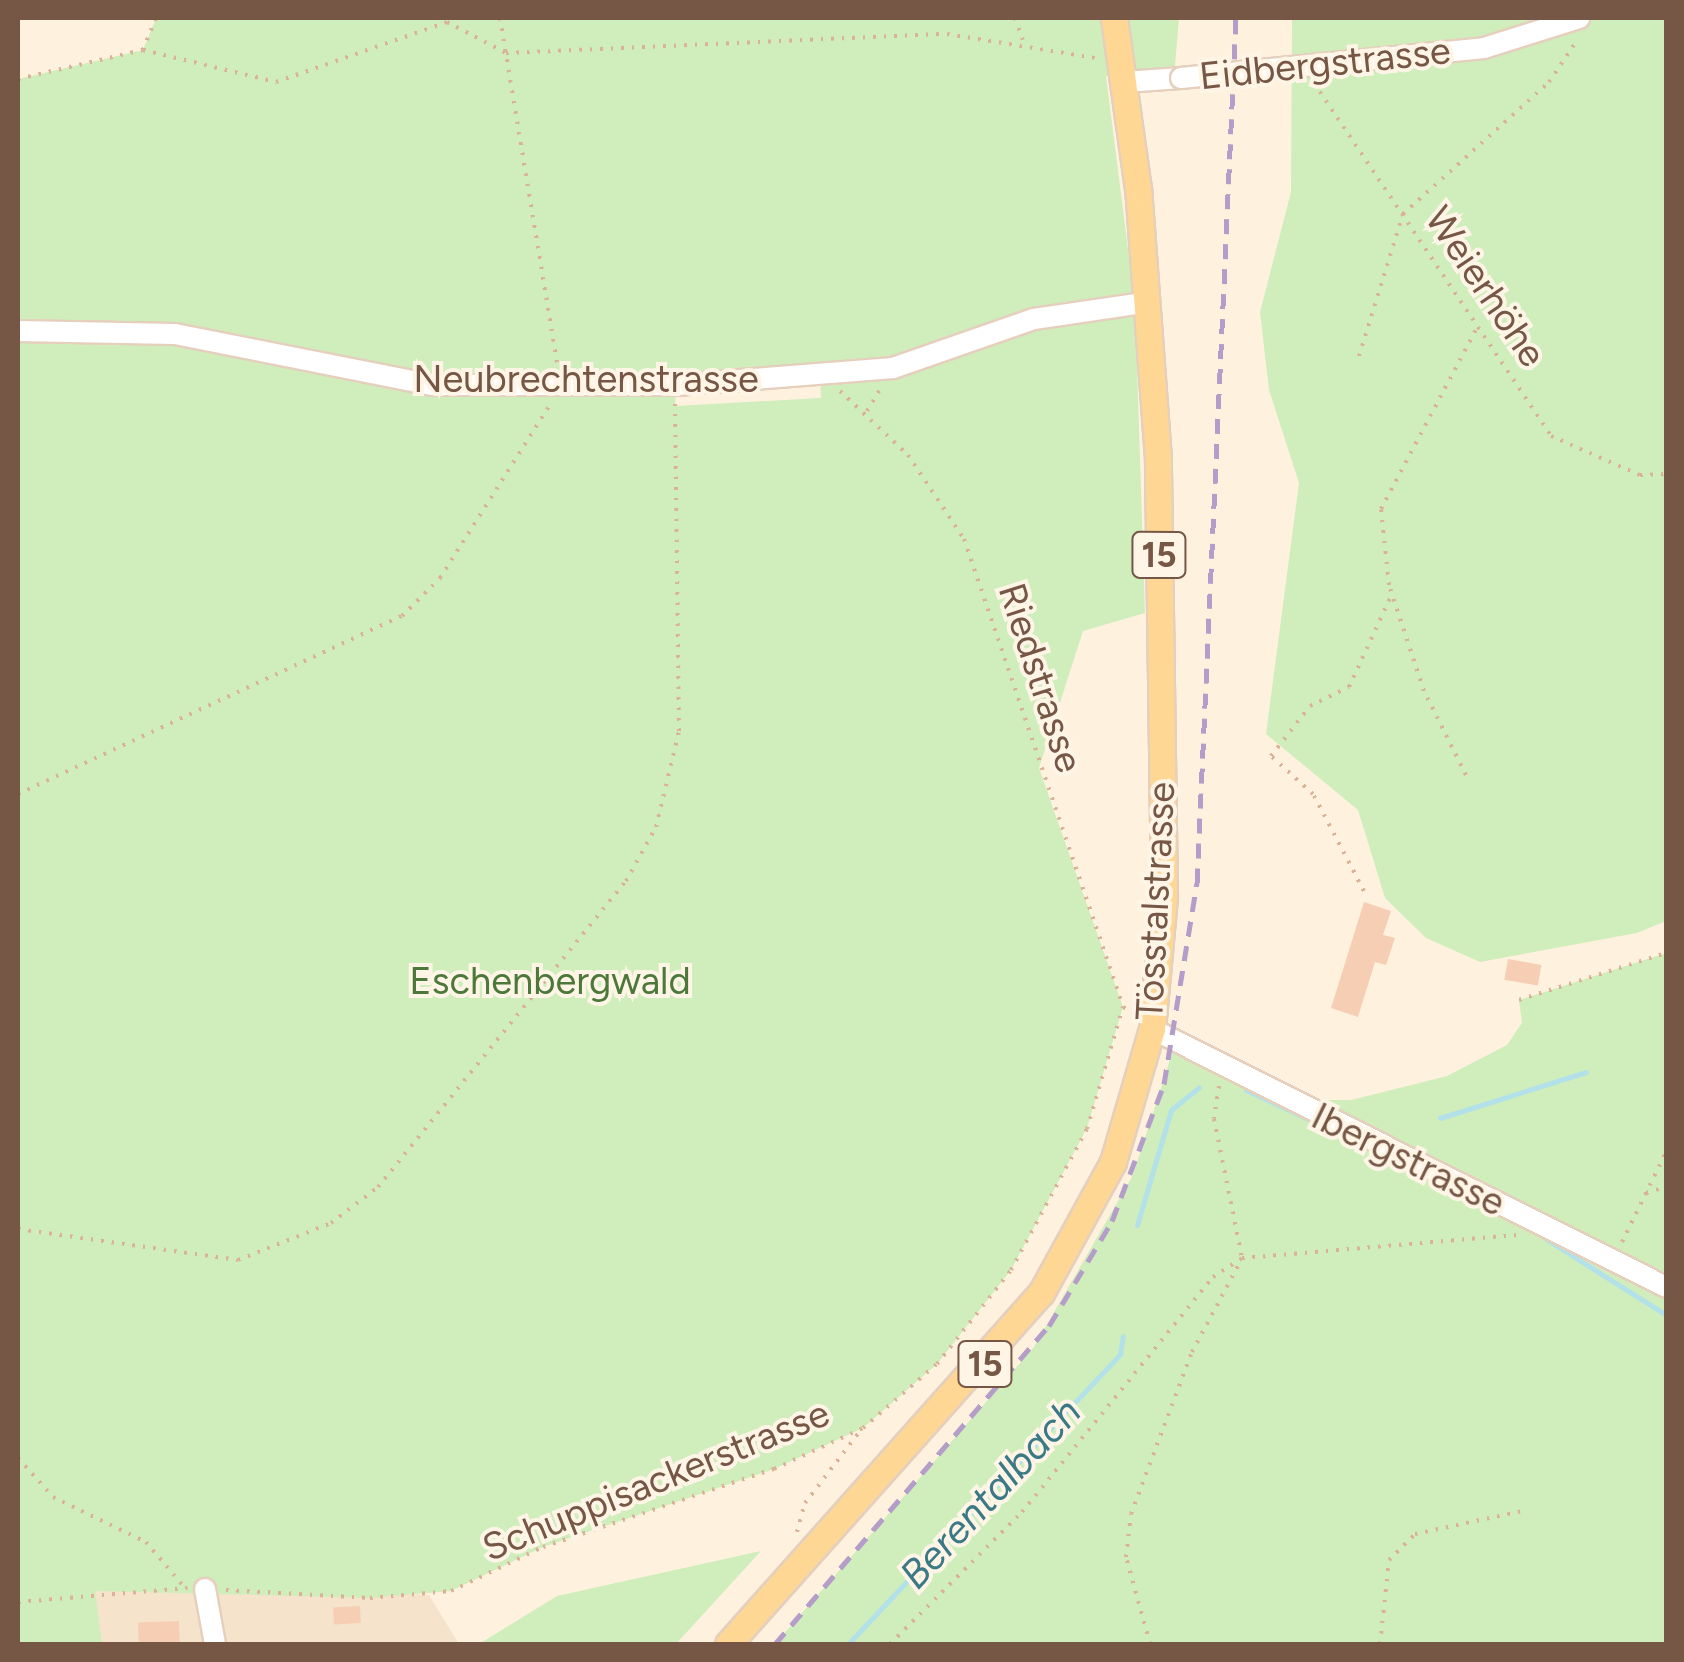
<!DOCTYPE html>
<html>
<head>
<meta charset="utf-8">
<style>
	body { margin:0 }
	#map { position:relative; width:1684px; height:1662px; overflow:hidden; background:#fef2df; font-family:Figtree,sans-serif }
	div>[style] { position:absolute }
	.residential>* { inset:0; background:#f6e3cc }
	.green>* { inset:0; background:#d0edbc }
	.stream>* { height:5px; margin:-2.5px; padding:0 2.5px; transform-origin:2.5px; border-radius:2.5px; background:#b2e1e9 }
	.building>* { inset:0; background:#f6ceb4; transform-origin:0 0 }
	.path>* { height:4px; margin-top:-2px; transform-origin:0; background:repeating-linear-gradient(90deg,#dbb197 0 2.5px,transparent 0 10.5px) }
	.roads { filter:drop-shadow(2px 0 #e5cfbd) drop-shadow(-2px 0 #e5cfbd) drop-shadow(0 2px #e5cfbd) drop-shadow(0 -2px #e5cfbd) }
	.minor>* { height:20px; margin:-10px; padding:0 10px; transform-origin:10px; border-radius:10px; background:#fff }
	.major>* { height:25px; margin:-12.5px; padding:0 12.5px; transform-origin:12.5px; border-radius:12.5px; background:#ffd795 }
	.rail>* { height:5px; margin-top:-2.5px; transform-origin:0; background:repeating-linear-gradient(90deg,#b49dc8 0 15px,transparent 0 25px) }
	.bridges { filter:drop-shadow(2px 0 #e5cfbd) drop-shadow(-2px 0 #e5cfbd) drop-shadow(0 2px #e5cfbd) drop-shadow(0 -2px #e5cfbd) }
	.minor-bridge>* { height:20px; margin:-10px; padding:0 10px; transform-origin:10px; border-radius:10px; background:#fff }
	span { translate:-50% -50%; white-space:nowrap; text-align:center; line-height:1.15; -webkit-text-stroke:8px #fff5e7; paint-order:stroke }
	.shield-label span { padding:2px 8px; background:#fff5e7; border:2px solid; border-radius:8px; -webkit-text-stroke-width:0 }
	.shield-label { font-size:35px; color:#765645; font-weight:700 }
	.street-label { font-size:38px; color:#765645 }
	.park-label { font-size:38px; color:#4c7839 }
	.water-label { font-size:40px; color:#3a7985; font-style:italic }
	.frame { position:absolute; inset:0; border:20px solid #765645; pointer-events:none }
</style>
</head>
<body>
<div id="map">
	<div class="residential">
		<div style="clip-path:polygon(167px 1588px,429px 1595px,459px 1644px,102px 1644px,94px 1591px)"></div>
	</div>
	<div class="green">
		<div style="clip-path:polygon(evenodd,156px 18px,1179px 18px,1175px 66px,1106px 76px,1135px 304px,1145px 613px,1083px 631px,1039px 768px,1123px 1007px,1087px 1128px,1011px 1270px,937px 1364px,863px 1428px,774px 1469px,543px 1547px,451px 1591px,370px 1598px,95px 1591px,102px 1644px,18px 1644px,18px 79px,143px 50px,156px 18px,820px 377px,821px 398px,675px 406px,677px 385px,820px 377px)"></div>
		<div style="clip-path:polygon(1292px 18px,1666px 18px,1666px 921px,1637px 933px,1480px 962px,1426px 938px,1385px 898px,1358px 810px,1266px 734px,1299px 483px,1269px 390px,1260px 312px,1291px 192px)"></div>
		<div style="clip-path:polygon(1666px 953px,1666px 1644px,775px 1644px,1034px 1347px,1133px 1175px,1175px 1044px,1287px 1100px,1351px 1100px,1447px 1076px,1507px 1045px,1522px 1023px,1519px 1000px)"></div>
		<div style="clip-path:polygon(761px 1551px,676px 1644px,479px 1644px,557px 1596px)"></div>
	</div>
	<div class="stream">
		<div style="left:1246px;top:1090px;width:90px;rotate:24.9deg"></div>
		<div style="left:1440px;top:1118px;width:153px;rotate:-17.5deg"></div>
		<div style="left:1137px;top:1225px;width:120px;rotate:-73.5deg"></div>
		<div style="left:1171px;top:1110px;width:36px;rotate:-39deg"></div>
		<div style="left:1546px;top:1239px;width:142px;rotate:32.3deg"></div>
		<div style="left:848px;top:1644px;width:398px;rotate:-46.8deg"></div>
		<div style="left:1120px;top:1354px;width:18px;rotate:-81deg"></div>
	</div>
	<div class="building">
		<div style="clip-path:polygon(1364px 902px,1391px 911px,1383px 935px,1395px 938px,1386px 965px,1375px 962px,1358px 1017px,1331px 1008px)"></div>
		<div style="left:1508px;top:959px;width:34px;height:21px;rotate:10deg"></div>
		<div style="left:360px;top:1606px;width:17px;height:27px;rotate:87deg"></div>
		<div style="left:179px;top:1621px;width:23px;height:41px;rotate:88deg"></div>
	</div>
	<div class="path">
		<div style="left:500px;top:18px;width:355px;rotate:80.6deg"></div>
		<div style="left:1015px;top:18px;width:23px;rotate:70deg"></div>
		<div style="left:143px;top:50px;width:35px;rotate:-68deg"></div>
		<div style="left:18px;top:79px;width:128px;rotate:-13.1deg"></div>
		<div style="left:143px;top:50px;width:137px;rotate:13.5deg"></div>
		<div style="left:276px;top:82px;width:181px;rotate:-19.3deg"></div>
		<div style="left:447px;top:22px;width:67px;rotate:27.7deg"></div>
		<div style="left:506px;top:53px;width:441px;rotate:-2.5deg"></div>
		<div style="left:947px;top:34px;width:151px;rotate:9.2deg"></div>
		<div style="left:1314px;top:83px;width:425px;rotate:56.1deg"></div>
		<div style="left:1551px;top:436px;width:97px;rotate:23.7deg"></div>
		<div style="left:1640px;top:475px;width:26px;rotate:-2deg"></div>
		<div style="left:1359px;top:356px;width:149px;rotate:-72.8deg"></div>
		<div style="left:1403px;top:214px;width:197px;rotate:-42.1deg"></div>
		<div style="left:1549px;top:82px;width:52px;rotate:-56deg"></div>
		<div style="left:840px;top:391px;width:93px;rotate:43.3deg"></div>
		<div style="left:908px;top:455px;width:101px;rotate:56.3deg"></div>
		<div style="left:964px;top:539px;width:494px;rotate:71.2deg"></div>
		<div style="left:1123px;top:1007px;width:11px;rotate:27deg"></div>
		<div style="left:867px;top:411px;width:26px;rotate:-59deg"></div>
		<div style="left:1466px;top:775px;width:94px;rotate:-116.6deg"></div>
		<div style="left:1424px;top:691px;width:112px;rotate:-108.3deg"></div>
		<div style="left:1389px;top:585px;width:76px;rotate:-96deg"></div>
		<div style="left:1381px;top:509px;width:207px;rotate:-62.1deg"></div>
		<div style="left:18px;top:794px;width:423px;rotate:-24.9deg"></div>
		<div style="left:402px;top:616px;width:54px;rotate:-45deg"></div>
		<div style="left:440px;top:578px;width:207px;rotate:-57.6deg"></div>
		<div style="left:1364px;top:891px;width:110px;rotate:-117.7deg"></div>
		<div style="left:1313px;top:794px;width:57px;rotate:-137.9deg"></div>
		<div style="left:1271px;top:756px;width:63px;rotate:-52deg"></div>
		<div style="left:1310px;top:706px;width:43px;rotate:-26deg"></div>
		<div style="left:1349px;top:687px;width:102px;rotate:-65.2deg"></div>
		<div style="left:1519px;top:1000px;width:154px;rotate:-17.7deg"></div>
		<div style="left:1219px;top:1086px;width:33px;rotate:99deg"></div>
		<div style="left:1214px;top:1119px;width:142px;rotate:78.6deg"></div>
		<div style="left:1646px;top:1193px;width:21px;rotate:-17deg"></div>
		<div style="left:18px;top:1229px;width:222px;rotate:8deg"></div>
		<div style="left:238px;top:1260px;width:100px;rotate:-21.7deg"></div>
		<div style="left:331px;top:1223px;width:59px;rotate:-37.5deg"></div>
		<div style="left:378px;top:1187px;width:394px;rotate:-51deg"></div>
		<div style="left:626px;top:881px;width:62px;rotate:-60.9deg"></div>
		<div style="left:656px;top:827px;width:99px;rotate:-76.5deg"></div>
		<div style="left:679px;top:731px;width:327px;rotate:-90.7deg"></div>
		<div style="left:1622px;top:1242px;width:100px;rotate:-63.9deg"></div>
		<div style="left:18px;top:1458px;width:52px;rotate:48.1deg"></div>
		<div style="left:53px;top:1497px;width:103px;rotate:25.8deg"></div>
		<div style="left:146px;top:1542px;width:60px;rotate:49.7deg"></div>
		<div style="left:797px;top:1532px;width:30px;rotate:-75deg"></div>
		<div style="left:805px;top:1503px;width:91px;rotate:-52.6deg"></div>
		<div style="left:226px;top:1590px;width:144px;rotate:3.2deg"></div>
		<div style="left:370px;top:1598px;width:81px;rotate:-4.9deg"></div>
		<div style="left:451px;top:1591px;width:102px;rotate:-25.6deg"></div>
		<div style="left:543px;top:1547px;width:244px;rotate:-18.7deg"></div>
		<div style="left:774px;top:1469px;width:98px;rotate:-24.7deg"></div>
		<div style="left:863px;top:1428px;width:98px;rotate:-40.9deg"></div>
		<div style="left:937px;top:1364px;width:120px;rotate:-51.8deg"></div>
		<div style="left:1011px;top:1270px;width:160px;rotate:-61.7deg"></div>
		<div style="left:1087px;top:1129px;width:127px;rotate:-73.6deg"></div>
		<div style="left:18px;top:1602px;width:170px;rotate:-4.7deg"></div>
		<div style="left:890px;top:1644px;width:187px;rotate:-45deg"></div>
		<div style="left:1022px;top:1512px;width:303px;rotate:-50.9deg"></div>
		<div style="left:1213px;top:1277px;width:35px;rotate:-33deg"></div>
		<div style="left:1242px;top:1258px;width:275px;rotate:-4.8deg"></div>
		<div style="left:1150px;top:1644px;width:90px;rotate:-105.4deg"></div>
		<div style="left:1126px;top:1557px;width:43px;rotate:-83.4deg"></div>
		<div style="left:1131px;top:1514px;width:173px;rotate:-69.4deg"></div>
		<div style="left:1192px;top:1352px;width:102px;rotate:-61.9deg"></div>
		<div style="left:1380px;top:1644px;width:84px;rotate:-83.9deg"></div>
		<div style="left:1389px;top:1560px;width:37px;rotate:-45deg"></div>
		<div style="left:1415px;top:1534px;width:115px;rotate:-12.1deg"></div>
	</div>
	<div class="roads">
		<div class="minor">
			<div style="left:1281px;top:68px;width:204px;rotate:-5.6deg"></div>
			<div style="left:1484px;top:48px;width:100px;rotate:-17.5deg"></div>
			<div style="left:1125px;top:82px;width:56px;rotate:-4.1deg"></div>
			<div style="left:18px;top:331px;width:157px;rotate:1.1deg"></div>
			<div style="left:175px;top:334px;width:263px;rotate:11.2deg"></div>
			<div style="left:433px;top:385px;width:244px"></div>
			<div style="left:677px;top:385px;width:217px;rotate:-4.5deg"></div>
			<div style="left:893px;top:368px;width:149px;rotate:-19.2deg"></div>
			<div style="left:1034px;top:319px;width:116px;rotate:-8.4deg"></div>
			<div style="left:1152px;top:1029px;width:575px;rotate:26.65deg"></div>
			<div style="left:205px;top:1589px;width:56px;rotate:79.7deg"></div>
		</div>
		<div class="major">
			<div style="left:728px;top:1644px;width:470px;rotate:-48.3deg"></div>
			<div style="left:1041px;top:1293px;width:149px;rotate:-61.2deg"></div>
			<div style="left:1113px;top:1162px;width:139px;rotate:-73.7deg"></div>
			<div style="left:1152px;top:1029px;width:134px;rotate:-84.8deg"></div>
			<div style="left:1164px;top:896px;width:437px;rotate:-90.8deg"></div>
			<div style="left:1158px;top:459px;width:271px;rotate:-94.2deg"></div>
			<div style="left:1138px;top:189px;width:173px;rotate:-98deg"></div>
		</div>
	</div>
	<div class="rail">
		<div style="left:775px;top:1644px;width:420px;rotate:-49.3deg"></div>
		<div style="left:1049px;top:1326px;width:122px;rotate:-59deg"></div>
		<div style="left:1112px;top:1221px;width:147px;rotate:-69.2deg"></div>
		<div style="left:1164px;top:1084px;width:204px;rotate:-80.7deg"></div>
		<div style="left:1197px;top:883px;width:866px;rotate:-87.42deg"></div>
	</div>
	<div class="bridges">
		<div class="minor-bridge">
			<div style="left:1181px;top:78px;width:100px;rotate:-5.7deg"></div>
		</div>
	</div>
	<div class="shield-label">
		<span style="left:1159px;top:555px">15</span>
		<span style="left:985px;top:1364px">15</span>
	</div>
	<div class="street-label">
		<span style="left:1325px;top:64px;rotate:-6deg">Eidbergstrasse</span>
		<span style="left:1485px;top:287px;rotate:56deg">Weierhöhe</span>
		<span style="left:586px;top:380px">Neubrechtenstrasse</span>
		<span style="left:1040px;top:678px;rotate:72deg">Riedstrasse</span>
		<span style="left:1156px;top:901px;rotate:-87deg">Tösstalstrasse</span>
		<span style="left:1408px;top:1160px;rotate:26deg">Ibergstrasse</span>
		<span style="left:656px;top:1481px;rotate:-22deg">Schuppisackerstrasse</span>
	</div>
	<div class="park-label">
		<span style="left:550px;top:982px">Eschenbergwald</span>
	</div>
	<div class="water-label">
		<span style="left:990px;top:1493px;rotate:-47deg">Berentalbach</span>
	</div>
	<div class="frame"></div>
</div>
</body>
</html>
